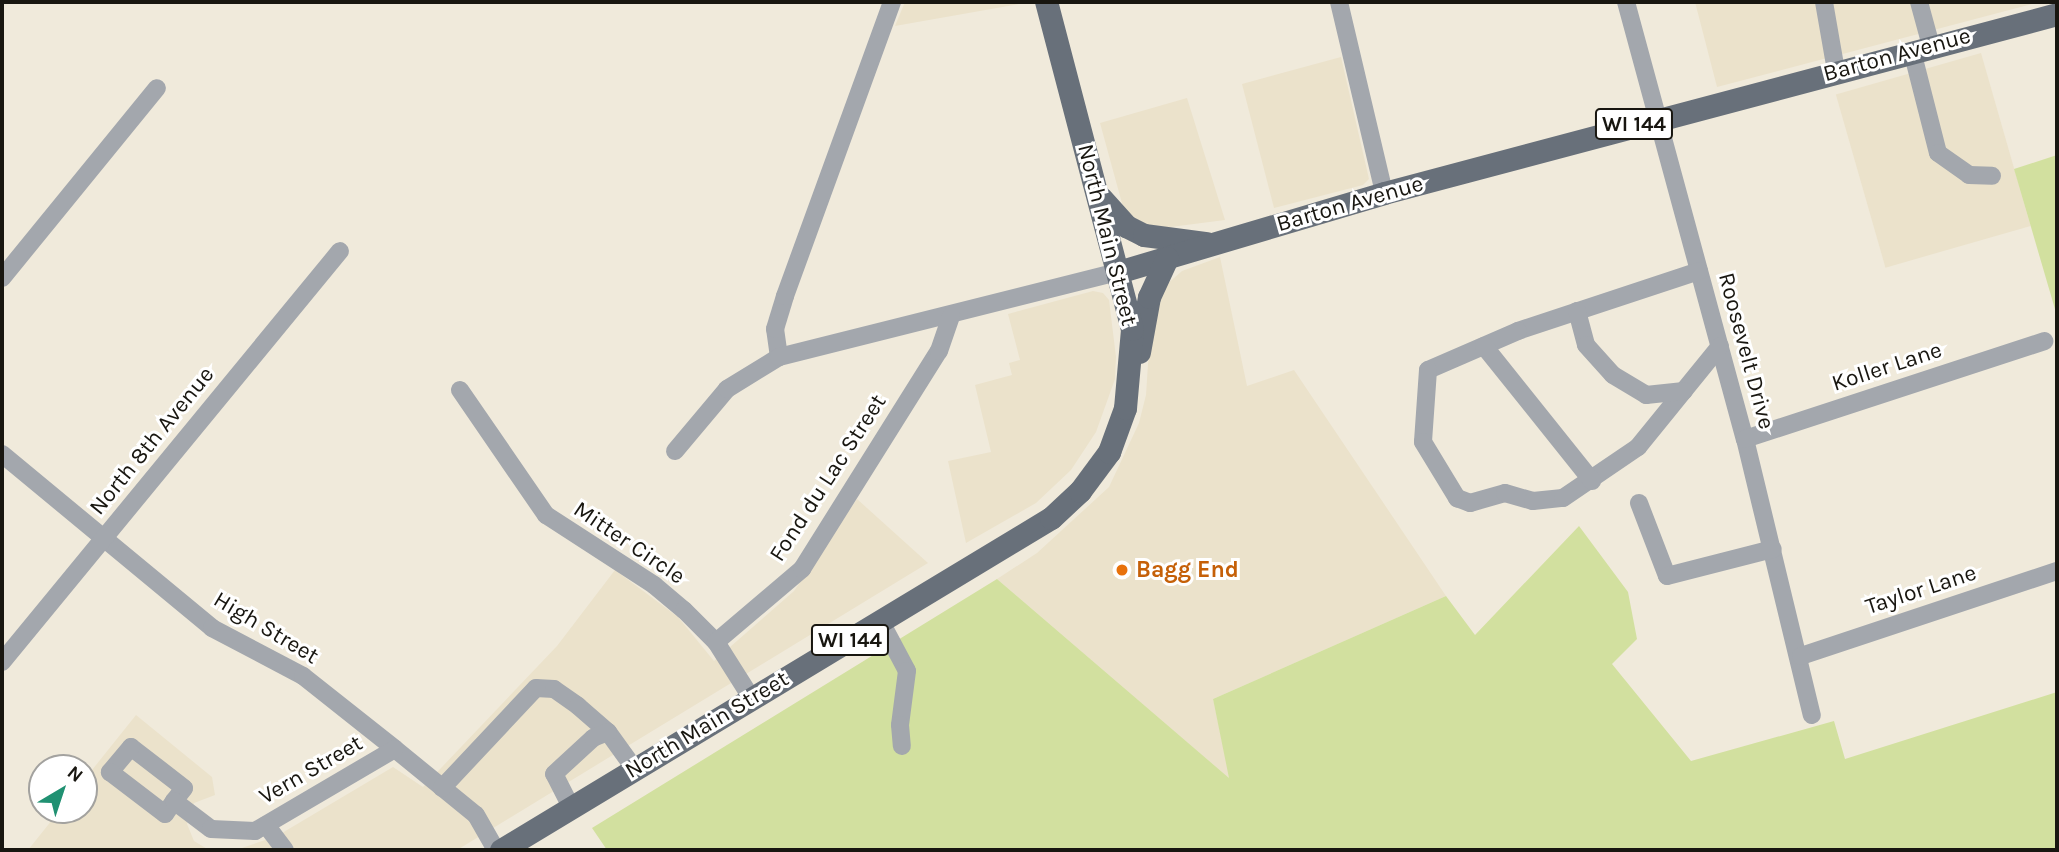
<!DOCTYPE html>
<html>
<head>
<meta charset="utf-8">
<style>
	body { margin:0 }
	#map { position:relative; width:2059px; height:852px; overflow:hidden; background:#f0eadb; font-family:Karla,sans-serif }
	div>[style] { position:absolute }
	.built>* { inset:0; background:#ebe2cb; transform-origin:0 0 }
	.green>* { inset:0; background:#d2e09f }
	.minor>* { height:18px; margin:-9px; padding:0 9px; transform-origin:9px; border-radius:9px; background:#a3a7ad }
	.major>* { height:23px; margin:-11.5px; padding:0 11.5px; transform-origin:11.5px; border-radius:11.5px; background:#68707a }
	.dots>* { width:19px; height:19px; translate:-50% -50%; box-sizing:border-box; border:4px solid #fff; border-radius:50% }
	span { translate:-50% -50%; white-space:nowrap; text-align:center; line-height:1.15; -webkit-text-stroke:6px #fff; paint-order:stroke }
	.shield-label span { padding:2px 5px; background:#fff; border:2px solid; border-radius:5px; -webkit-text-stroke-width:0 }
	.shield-label { font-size:21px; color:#181610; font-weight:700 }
	.street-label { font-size:23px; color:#181610 }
	.food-label { font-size:23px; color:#c56008; font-weight:700 }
	.left { translate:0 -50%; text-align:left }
	.frame { position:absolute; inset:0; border:4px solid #181610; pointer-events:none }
	.north { position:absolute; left:28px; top:754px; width:70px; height:70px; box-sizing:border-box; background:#fff; border:2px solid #a3a29f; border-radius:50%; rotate:39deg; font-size:19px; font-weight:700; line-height:28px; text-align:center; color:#181610 }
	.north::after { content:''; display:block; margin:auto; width:24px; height:32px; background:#209172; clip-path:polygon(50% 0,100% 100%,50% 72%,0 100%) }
</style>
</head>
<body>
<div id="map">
	<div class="built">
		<div style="clip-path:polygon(905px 2px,1030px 2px,895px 26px)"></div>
		<div style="clip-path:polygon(1695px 2px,2040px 2px,1717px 87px)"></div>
		<div style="left:1981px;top:53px;width:180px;height:151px;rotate:74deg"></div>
		<div style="clip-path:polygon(1341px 57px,1369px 179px,1363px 185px,1274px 208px,1242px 84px)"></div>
		<div style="clip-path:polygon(1187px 98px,1225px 220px,1155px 229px,1136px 220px,1123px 207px,1100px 123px)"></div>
		<div style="clip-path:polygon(1220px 257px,1247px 386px,1294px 370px,1446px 596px,1213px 699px,1230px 779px,997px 579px,1037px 553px,1109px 487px,1139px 423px,1146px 395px,1151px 318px,1166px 285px,1182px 271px)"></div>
		<div style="clip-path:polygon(1093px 291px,1103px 293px,1109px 300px,1116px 357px,1115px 379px,1096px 432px,1071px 470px,1036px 503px,966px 543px,948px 461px,991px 452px,975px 385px,1012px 375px,1009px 363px,1020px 360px,1008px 314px)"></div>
		<div style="clip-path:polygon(857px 499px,928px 563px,457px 850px,236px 850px,277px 836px,393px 767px,423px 787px,557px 646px,615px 570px,678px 617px,714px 661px,794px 591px)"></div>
		<div style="clip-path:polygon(136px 715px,212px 777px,215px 795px,194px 803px,187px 824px,194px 841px,209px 850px,28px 850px,60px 810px,84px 810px,84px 780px)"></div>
	</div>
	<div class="green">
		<div style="clip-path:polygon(2057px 155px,2057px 316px,2014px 169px)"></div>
		<div style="clip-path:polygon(1579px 526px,1628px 592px,1637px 639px,1612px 664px,1691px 761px,1834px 721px,1845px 759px,2057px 692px,2057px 850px,607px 850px,592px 828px,997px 579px,1229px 778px,1213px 699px,1446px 596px,1475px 635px)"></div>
	</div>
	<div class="minor">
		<div style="left:1339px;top:2px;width:196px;rotate:76.7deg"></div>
		<div style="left:1626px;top:2px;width:453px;rotate:74.8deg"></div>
		<div style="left:1745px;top:439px;width:284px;rotate:76.4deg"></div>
		<div style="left:1824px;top:2px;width:70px;rotate:80.1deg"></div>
		<div style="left:1919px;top:2px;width:46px;rotate:74.7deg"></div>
		<div style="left:1912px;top:51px;width:105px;rotate:75.7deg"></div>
		<div style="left:1938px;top:153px;width:38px;rotate:35deg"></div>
		<div style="left:1969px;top:175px;width:23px;rotate:2deg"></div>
		<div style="left:1699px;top:271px;width:191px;rotate:161.7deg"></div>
		<div style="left:1518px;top:331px;width:98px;rotate:156.6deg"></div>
		<div style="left:1428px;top:370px;width:72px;rotate:94deg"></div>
		<div style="left:1423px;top:442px;width:66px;rotate:58.7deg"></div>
		<div style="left:1457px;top:498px;width:14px;rotate:21deg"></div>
		<div style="left:1470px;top:503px;width:36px;rotate:-16deg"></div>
		<div style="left:1505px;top:493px;width:29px;rotate:16deg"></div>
		<div style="left:1533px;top:501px;width:30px;rotate:-6deg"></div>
		<div style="left:1563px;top:498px;width:91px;rotate:-34.2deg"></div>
		<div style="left:1638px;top:447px;width:130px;rotate:-50.9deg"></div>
		<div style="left:2px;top:278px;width:245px;rotate:-50.8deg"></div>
		<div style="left:1577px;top:311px;width:35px;rotate:75deg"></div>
		<div style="left:1586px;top:345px;width:40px;rotate:48deg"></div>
		<div style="left:1613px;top:375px;width:39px;rotate:31deg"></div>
		<div style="left:1646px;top:395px;width:38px;rotate:-6deg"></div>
		<div style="left:1484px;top:346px;width:173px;rotate:51.3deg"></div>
		<div style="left:779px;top:357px;width:28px;rotate:-98deg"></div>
		<div style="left:775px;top:329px;width:34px;rotate:-73deg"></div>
		<div style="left:785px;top:296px;width:313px;rotate:-70deg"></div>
		<div style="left:460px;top:390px;width:152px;rotate:55.5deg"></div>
		<div style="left:546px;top:515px;width:129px;rotate:32.9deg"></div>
		<div style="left:654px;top:585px;width:39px;rotate:40deg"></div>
		<div style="left:684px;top:610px;width:45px;rotate:45deg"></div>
		<div style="left:716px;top:642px;width:67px;rotate:57.7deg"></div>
		<div style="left:1745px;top:439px;width:315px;rotate:-18.1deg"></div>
		<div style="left:675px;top:451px;width:81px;rotate:-50deg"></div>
		<div style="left:727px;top:389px;width:61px;rotate:-31.6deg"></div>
		<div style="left:779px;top:357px;width:349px;rotate:-14.1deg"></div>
		<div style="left:2px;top:454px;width:273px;rotate:39.6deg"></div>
		<div style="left:212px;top:628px;width:103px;rotate:27.8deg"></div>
		<div style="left:303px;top:676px;width:117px;rotate:38.4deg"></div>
		<div style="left:395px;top:749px;width:104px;rotate:39.2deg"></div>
		<div style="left:476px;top:815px;width:40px;rotate:60.3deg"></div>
		<div style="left:1639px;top:503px;width:78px;rotate:69deg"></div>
		<div style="left:1667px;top:576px;width:109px;rotate:-14.3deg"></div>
		<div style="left:881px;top:622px;width:55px;rotate:62deg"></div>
		<div style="left:907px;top:671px;width:54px;rotate:97.4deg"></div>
		<div style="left:900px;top:725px;width:21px;rotate:85deg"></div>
		<div style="left:716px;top:642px;width:113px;rotate:-40.3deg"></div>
		<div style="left:802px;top:569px;width:257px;rotate:-57.9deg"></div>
		<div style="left:939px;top:351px;width:37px;rotate:-71deg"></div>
		<div style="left:1801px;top:656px;width:270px;rotate:-18.4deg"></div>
		<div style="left:2px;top:662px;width:532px;rotate:-50.57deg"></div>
		<div style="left:442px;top:788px;width:137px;rotate:-46.8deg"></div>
		<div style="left:536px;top:688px;width:18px;rotate:3deg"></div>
		<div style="left:554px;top:689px;width:29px;rotate:35deg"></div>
		<div style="left:578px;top:706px;width:40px;rotate:41deg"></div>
		<div style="left:608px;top:732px;width:44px;rotate:54.2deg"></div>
		<div style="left:174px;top:801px;width:16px;rotate:-52deg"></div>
		<div style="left:184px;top:788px;width:67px;rotate:-142.3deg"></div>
		<div style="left:131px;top:747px;width:33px;rotate:130deg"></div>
		<div style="left:110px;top:772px;width:69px;rotate:37.4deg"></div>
		<div style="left:165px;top:814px;width:16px;rotate:-55deg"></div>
		<div style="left:174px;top:801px;width:46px;rotate:37.1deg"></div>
		<div style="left:211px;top:829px;width:44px;rotate:2.6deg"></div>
		<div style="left:255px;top:831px;width:162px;rotate:-30.4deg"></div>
		<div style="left:571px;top:807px;width:37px;rotate:-117deg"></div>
		<div style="left:554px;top:774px;width:53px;rotate:-42.7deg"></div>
		<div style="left:593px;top:738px;width:16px;rotate:-22deg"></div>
		<div style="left:266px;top:825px;width:31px;rotate:53deg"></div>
	</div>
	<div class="major">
		<div style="left:1101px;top:198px;width:38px;rotate:48deg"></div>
		<div style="left:1126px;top:226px;width:20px;rotate:27deg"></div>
		<div style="left:1144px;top:235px;width:63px;rotate:7.4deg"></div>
		<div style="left:1118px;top:272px;width:277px;rotate:-16.5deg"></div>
		<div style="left:1384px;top:193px;width:696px;rotate:-14.89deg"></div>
		<div style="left:1139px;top:352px;width:56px;rotate:-79.7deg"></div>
		<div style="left:1149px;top:297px;width:43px;rotate:-65.2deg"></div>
		<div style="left:501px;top:850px;width:642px;rotate:-31.12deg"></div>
		<div style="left:1051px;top:518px;width:40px;rotate:-43deg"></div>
		<div style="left:1080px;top:491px;width:49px;rotate:-53.4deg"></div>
		<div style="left:1109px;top:452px;width:47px;rotate:-70deg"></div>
		<div style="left:1125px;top:408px;width:79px;rotate:-84.9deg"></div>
		<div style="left:1132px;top:329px;width:338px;rotate:-104.7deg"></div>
	</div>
	<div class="dots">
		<div style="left:1122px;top:570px;background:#e8710a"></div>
	</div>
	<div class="shield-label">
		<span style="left:1634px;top:124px">WI 144</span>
		<span style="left:850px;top:640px">WI 144</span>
	</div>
	<div class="street-label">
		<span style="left:1897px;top:55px;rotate:-15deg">Barton Avenue</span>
		<span style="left:1350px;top:204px;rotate:-16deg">Barton Avenue</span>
		<span style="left:1107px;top:235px;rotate:76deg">North Main Street</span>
		<span style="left:1746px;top:351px;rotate:75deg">Roosevelt Drive</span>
		<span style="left:1887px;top:367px;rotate:-18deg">Koller Lane</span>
		<span style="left:152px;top:441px;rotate:-51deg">North 8th Avenue</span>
		<span style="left:828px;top:478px;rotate:-57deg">Fond du Lac Street</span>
		<span style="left:629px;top:543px;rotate:34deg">Mitter Circle</span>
		<span style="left:1921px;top:590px;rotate:-18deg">Taylor Lane</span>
		<span style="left:266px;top:628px;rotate:31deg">High Street</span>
		<span style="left:707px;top:725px;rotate:-31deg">North Main Street</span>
		<span style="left:311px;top:770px;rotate:-30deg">Vern Street</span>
	</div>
	<div class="food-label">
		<span class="left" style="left:1136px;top:570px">Bagg End</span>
	</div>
	<div class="frame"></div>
	<div class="north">N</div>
</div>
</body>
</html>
